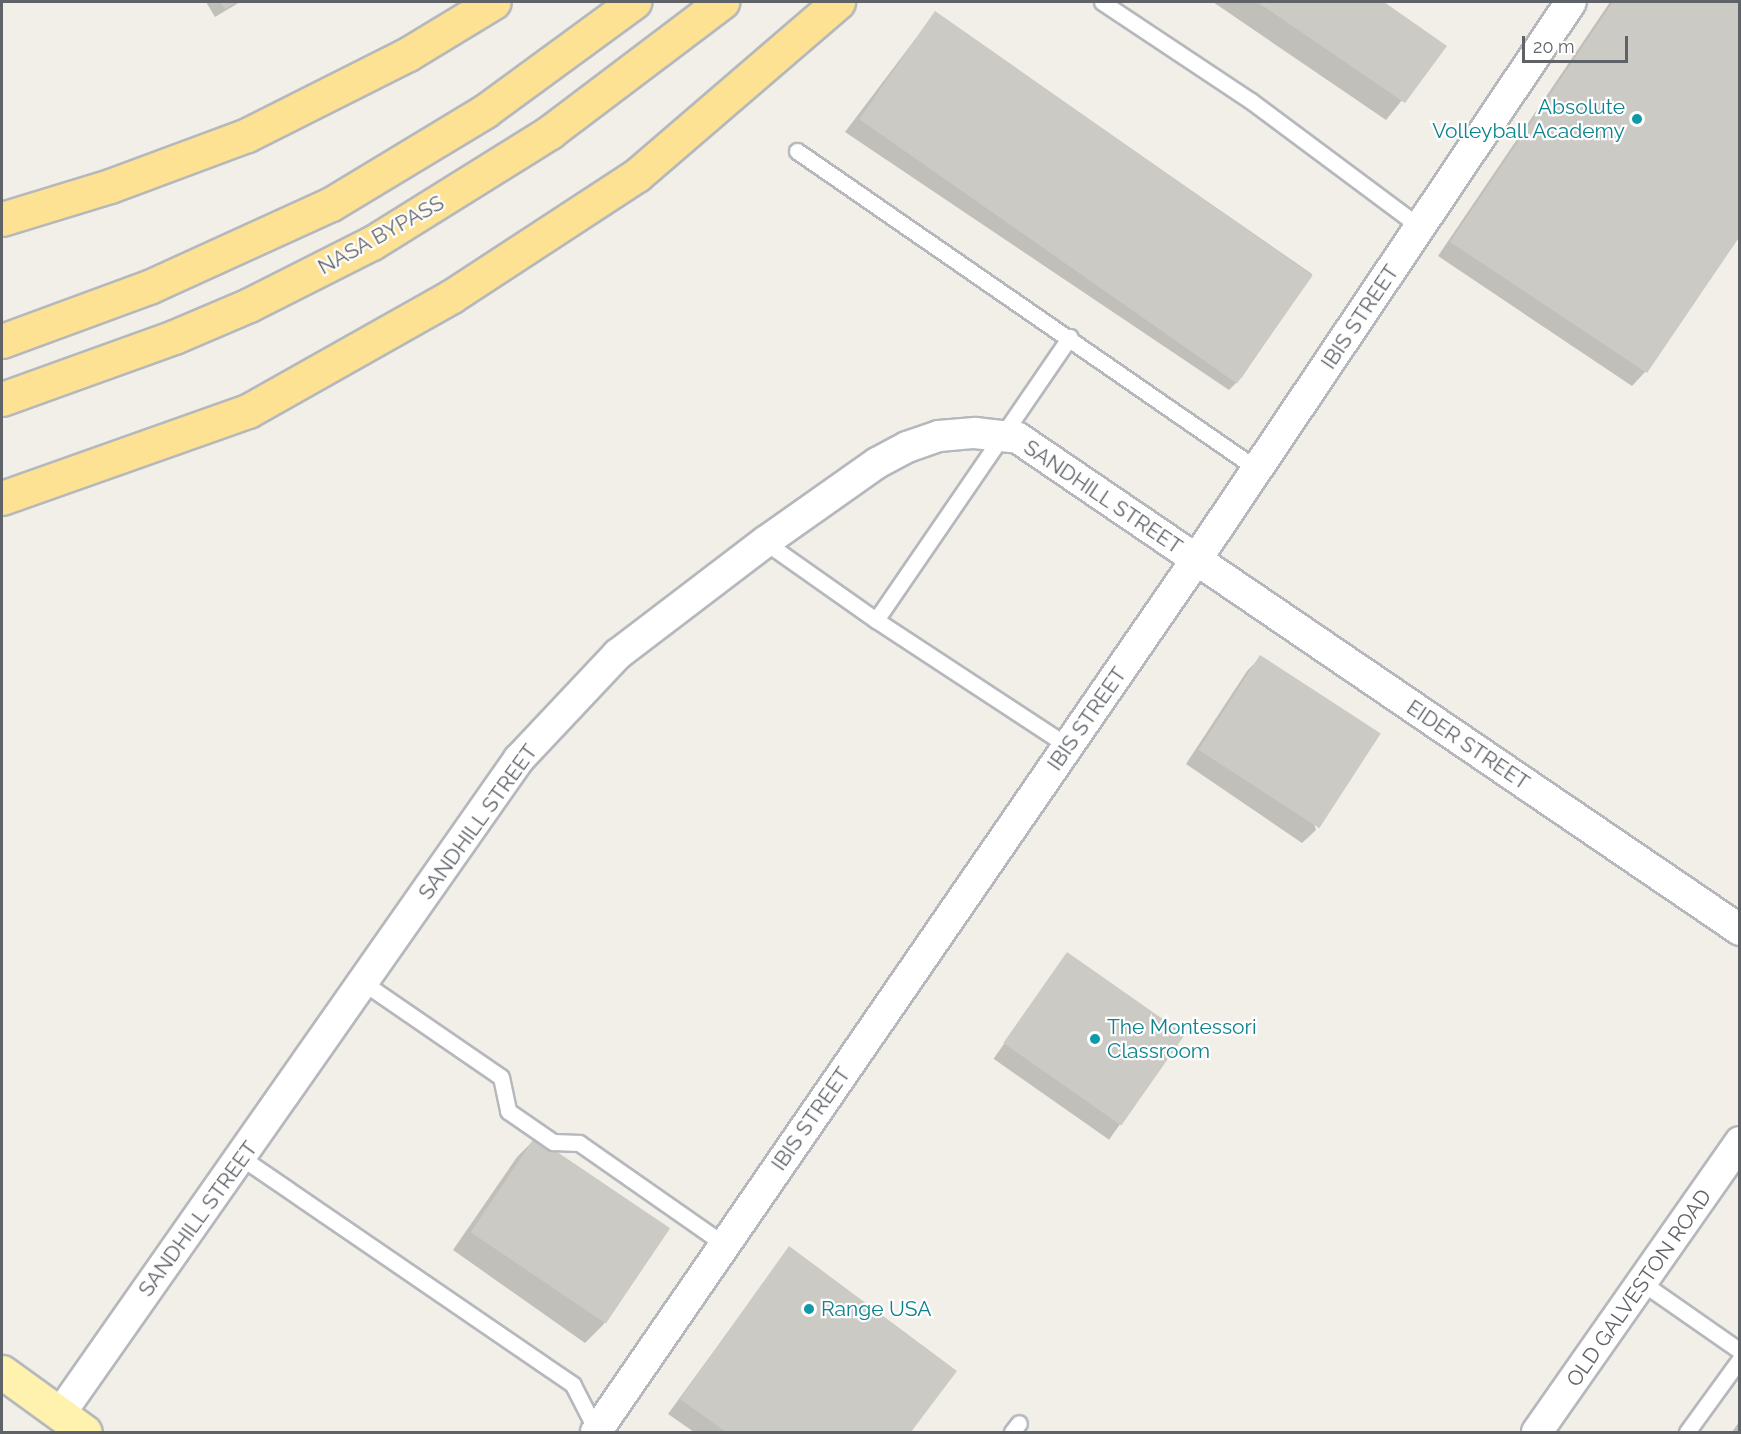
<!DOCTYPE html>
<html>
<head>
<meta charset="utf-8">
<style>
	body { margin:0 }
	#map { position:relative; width:1741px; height:1434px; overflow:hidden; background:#f1efe8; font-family:Raleway,sans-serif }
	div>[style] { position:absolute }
	.shadow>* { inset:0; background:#0003; transform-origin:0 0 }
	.building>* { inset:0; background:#cccac5; transform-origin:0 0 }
	.roads { filter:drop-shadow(2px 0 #b5b8bc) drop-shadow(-2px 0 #b5b8bc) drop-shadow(0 2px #b5b8bc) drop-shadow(0 -2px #b5b8bc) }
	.lane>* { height:15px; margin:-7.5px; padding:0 7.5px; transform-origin:7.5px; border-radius:7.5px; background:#fff }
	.street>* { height:30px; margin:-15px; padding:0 15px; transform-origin:15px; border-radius:15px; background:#fff }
	.primary>* { height:33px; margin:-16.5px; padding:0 16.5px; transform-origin:16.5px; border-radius:16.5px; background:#fff2af }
	.highway>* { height:33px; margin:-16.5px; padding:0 16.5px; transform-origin:16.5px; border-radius:16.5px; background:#fde293 }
	.dots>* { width:16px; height:16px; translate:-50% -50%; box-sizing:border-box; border:3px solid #fff; border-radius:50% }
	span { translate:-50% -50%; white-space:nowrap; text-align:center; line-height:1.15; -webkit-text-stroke:4.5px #fff; paint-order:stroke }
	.culture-label { font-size:21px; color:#0d838f }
	.right { translate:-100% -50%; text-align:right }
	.left { translate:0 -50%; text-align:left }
	.street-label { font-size:21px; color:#5f6368 }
	.frame { position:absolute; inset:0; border:3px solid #5f6368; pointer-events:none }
	.scale { position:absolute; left:1522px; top:36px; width:106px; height:27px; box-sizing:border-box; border:3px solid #5f6368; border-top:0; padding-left:8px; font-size:18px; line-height:21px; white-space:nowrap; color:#5f6368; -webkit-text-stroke:4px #fff; paint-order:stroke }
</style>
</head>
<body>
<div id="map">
	<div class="shadow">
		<div style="clip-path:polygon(206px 2px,240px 2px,215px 17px)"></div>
		<div style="clip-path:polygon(1213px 2px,1382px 2px,1445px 47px,1386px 120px)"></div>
		<div style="clip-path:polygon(1610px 2px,1740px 2px,1740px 233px,1645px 372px,1632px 386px,1438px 256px)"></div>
		<div style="clip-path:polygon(935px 13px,1312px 274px,1242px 377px,1229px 390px,845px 132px)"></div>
		<div style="clip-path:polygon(1261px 657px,1316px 830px,1302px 843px,1186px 764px,1247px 671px)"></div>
		<div style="left:1067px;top:954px;width:141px;height:128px;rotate:35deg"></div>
		<div style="clip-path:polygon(535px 1139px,668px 1229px,603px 1325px,585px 1343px,453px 1250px,517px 1157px)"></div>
		<div style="clip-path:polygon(789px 1248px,955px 1371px,909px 1432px,694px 1432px,668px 1414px)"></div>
		<div style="clip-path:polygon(1739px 1422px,1740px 1432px,1732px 1432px)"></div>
	</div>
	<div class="building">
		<div style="clip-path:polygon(220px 2px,237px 2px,225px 9px)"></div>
		<div style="clip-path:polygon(1257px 2px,1384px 2px,1447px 46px,1405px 103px)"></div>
		<div style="clip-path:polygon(1613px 2px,1740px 2px,1740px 236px,1647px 373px,1450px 242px)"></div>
		<div style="left:935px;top:11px;width:461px;height:132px;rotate:35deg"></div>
		<div style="left:1260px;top:655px;width:144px;height:113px;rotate:33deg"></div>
		<div style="left:1067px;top:952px;width:144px;height:111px;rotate:35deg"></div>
		<div style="left:535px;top:1137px;width:163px;height:115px;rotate:34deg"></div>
		<div style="clip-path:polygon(789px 1246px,957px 1371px,911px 1432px,726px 1432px,680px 1399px)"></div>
	</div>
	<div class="roads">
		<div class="lane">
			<div style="left:1102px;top:2px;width:179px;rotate:33.6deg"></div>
			<div style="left:1251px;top:101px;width:211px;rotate:36.7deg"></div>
			<div style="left:797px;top:151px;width:559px;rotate:34.66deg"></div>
			<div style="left:765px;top:542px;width:136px;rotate:35.1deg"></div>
			<div style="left:876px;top:620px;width:343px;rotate:-55.6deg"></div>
			<div style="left:876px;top:620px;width:230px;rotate:33.3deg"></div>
			<div style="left:364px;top:983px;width:166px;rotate:34.5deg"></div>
			<div style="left:501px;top:1077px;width:35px;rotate:78deg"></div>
			<div style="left:508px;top:1111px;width:55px;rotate:34.6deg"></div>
			<div style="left:553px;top:1142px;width:26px;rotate:2deg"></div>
			<div style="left:579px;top:1143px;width:177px;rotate:34.9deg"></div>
			<div style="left:242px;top:1158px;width:401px;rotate:34.4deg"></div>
			<div style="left:573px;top:1385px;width:53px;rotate:62.9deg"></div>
			<div style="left:1644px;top:1284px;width:117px;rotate:34.9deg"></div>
			<div style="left:1012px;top:1432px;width:11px;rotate:-52deg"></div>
			<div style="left:1687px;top:1432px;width:90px;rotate:-54deg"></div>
		</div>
		<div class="street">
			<div style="left:60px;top:1414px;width:800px;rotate:-54.98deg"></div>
			<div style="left:519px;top:759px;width:144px;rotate:-46.7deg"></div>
			<div style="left:618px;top:654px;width:185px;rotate:-37.3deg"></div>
			<div style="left:765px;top:542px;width:137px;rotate:-35.2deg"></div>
			<div style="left:877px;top:463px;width:34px;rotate:-28deg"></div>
			<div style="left:907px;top:447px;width:34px;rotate:-19deg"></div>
			<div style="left:939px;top:436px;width:36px;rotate:-5deg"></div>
			<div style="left:975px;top:433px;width:43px;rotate:6.6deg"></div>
			<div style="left:1018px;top:438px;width:874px;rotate:34.27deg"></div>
			<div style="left:596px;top:1432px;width:1058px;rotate:-55.47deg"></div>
			<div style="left:1196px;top:560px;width:672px;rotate:-56.1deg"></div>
			<div style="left:1537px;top:1432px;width:354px;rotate:-55deg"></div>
		</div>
		<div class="primary">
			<div style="left:2px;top:1372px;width:102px;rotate:35.9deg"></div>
		</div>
		<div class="highway">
			<div style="left:2px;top:219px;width:113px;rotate:-17deg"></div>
			<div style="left:110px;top:186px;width:146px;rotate:-20.4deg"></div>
			<div style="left:247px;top:135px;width:180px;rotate:-26.7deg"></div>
			<div style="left:408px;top:54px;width:100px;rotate:-31.2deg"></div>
			<div style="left:2px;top:341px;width:157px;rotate:-20.2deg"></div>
			<div style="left:149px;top:287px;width:200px;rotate:-24.5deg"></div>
			<div style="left:331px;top:204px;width:180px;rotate:-31.1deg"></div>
			<div style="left:485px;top:111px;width:185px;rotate:-36.2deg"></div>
			<div style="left:2px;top:399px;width:183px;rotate:-19.8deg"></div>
			<div style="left:174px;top:337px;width:82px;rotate:-23.1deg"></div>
			<div style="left:249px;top:305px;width:138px;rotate:-26.8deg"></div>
			<div style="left:372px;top:243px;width:210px;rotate:-31.9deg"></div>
			<div style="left:550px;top:132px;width:216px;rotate:-37.1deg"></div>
			<div style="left:2px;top:498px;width:261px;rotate:-19.5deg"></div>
			<div style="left:248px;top:411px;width:234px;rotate:-29.4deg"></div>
			<div style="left:452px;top:296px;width:221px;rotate:-33.2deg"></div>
			<div style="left:637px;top:175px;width:265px;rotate:-40.7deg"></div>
		</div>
	</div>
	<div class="dots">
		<div style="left:1637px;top:119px;background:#0f9aa8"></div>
		<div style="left:1095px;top:1039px;background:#0f9aa8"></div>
		<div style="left:809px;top:1309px;background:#0f9aa8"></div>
	</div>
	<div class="culture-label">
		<span class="right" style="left:1625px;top:119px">Absolute<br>Volleyball Academy</span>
		<span class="left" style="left:1107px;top:1039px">The Montessori<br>Classroom</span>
		<span class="left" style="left:821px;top:1309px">Range USA</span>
	</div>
	<div class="street-label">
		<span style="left:381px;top:235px;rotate:-29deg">NASA BYPASS</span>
		<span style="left:1360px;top:317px;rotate:-56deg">IBIS STREET</span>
		<span style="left:1103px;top:497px;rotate:34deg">SANDHILL STREET</span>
		<span style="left:1087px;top:719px;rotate:-55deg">IBIS STREET</span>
		<span style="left:1468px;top:745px;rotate:34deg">EIDER STREET</span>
		<span style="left:478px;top:822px;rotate:-54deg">SANDHILL STREET</span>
		<span style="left:811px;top:1119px;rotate:-55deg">IBIS STREET</span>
		<span style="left:198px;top:1219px;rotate:-54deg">SANDHILL STREET</span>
		<span style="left:1639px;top:1288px;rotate:-55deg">OLD GALVESTON ROAD</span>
	</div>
	<div class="frame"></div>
	<div class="scale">20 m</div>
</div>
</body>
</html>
